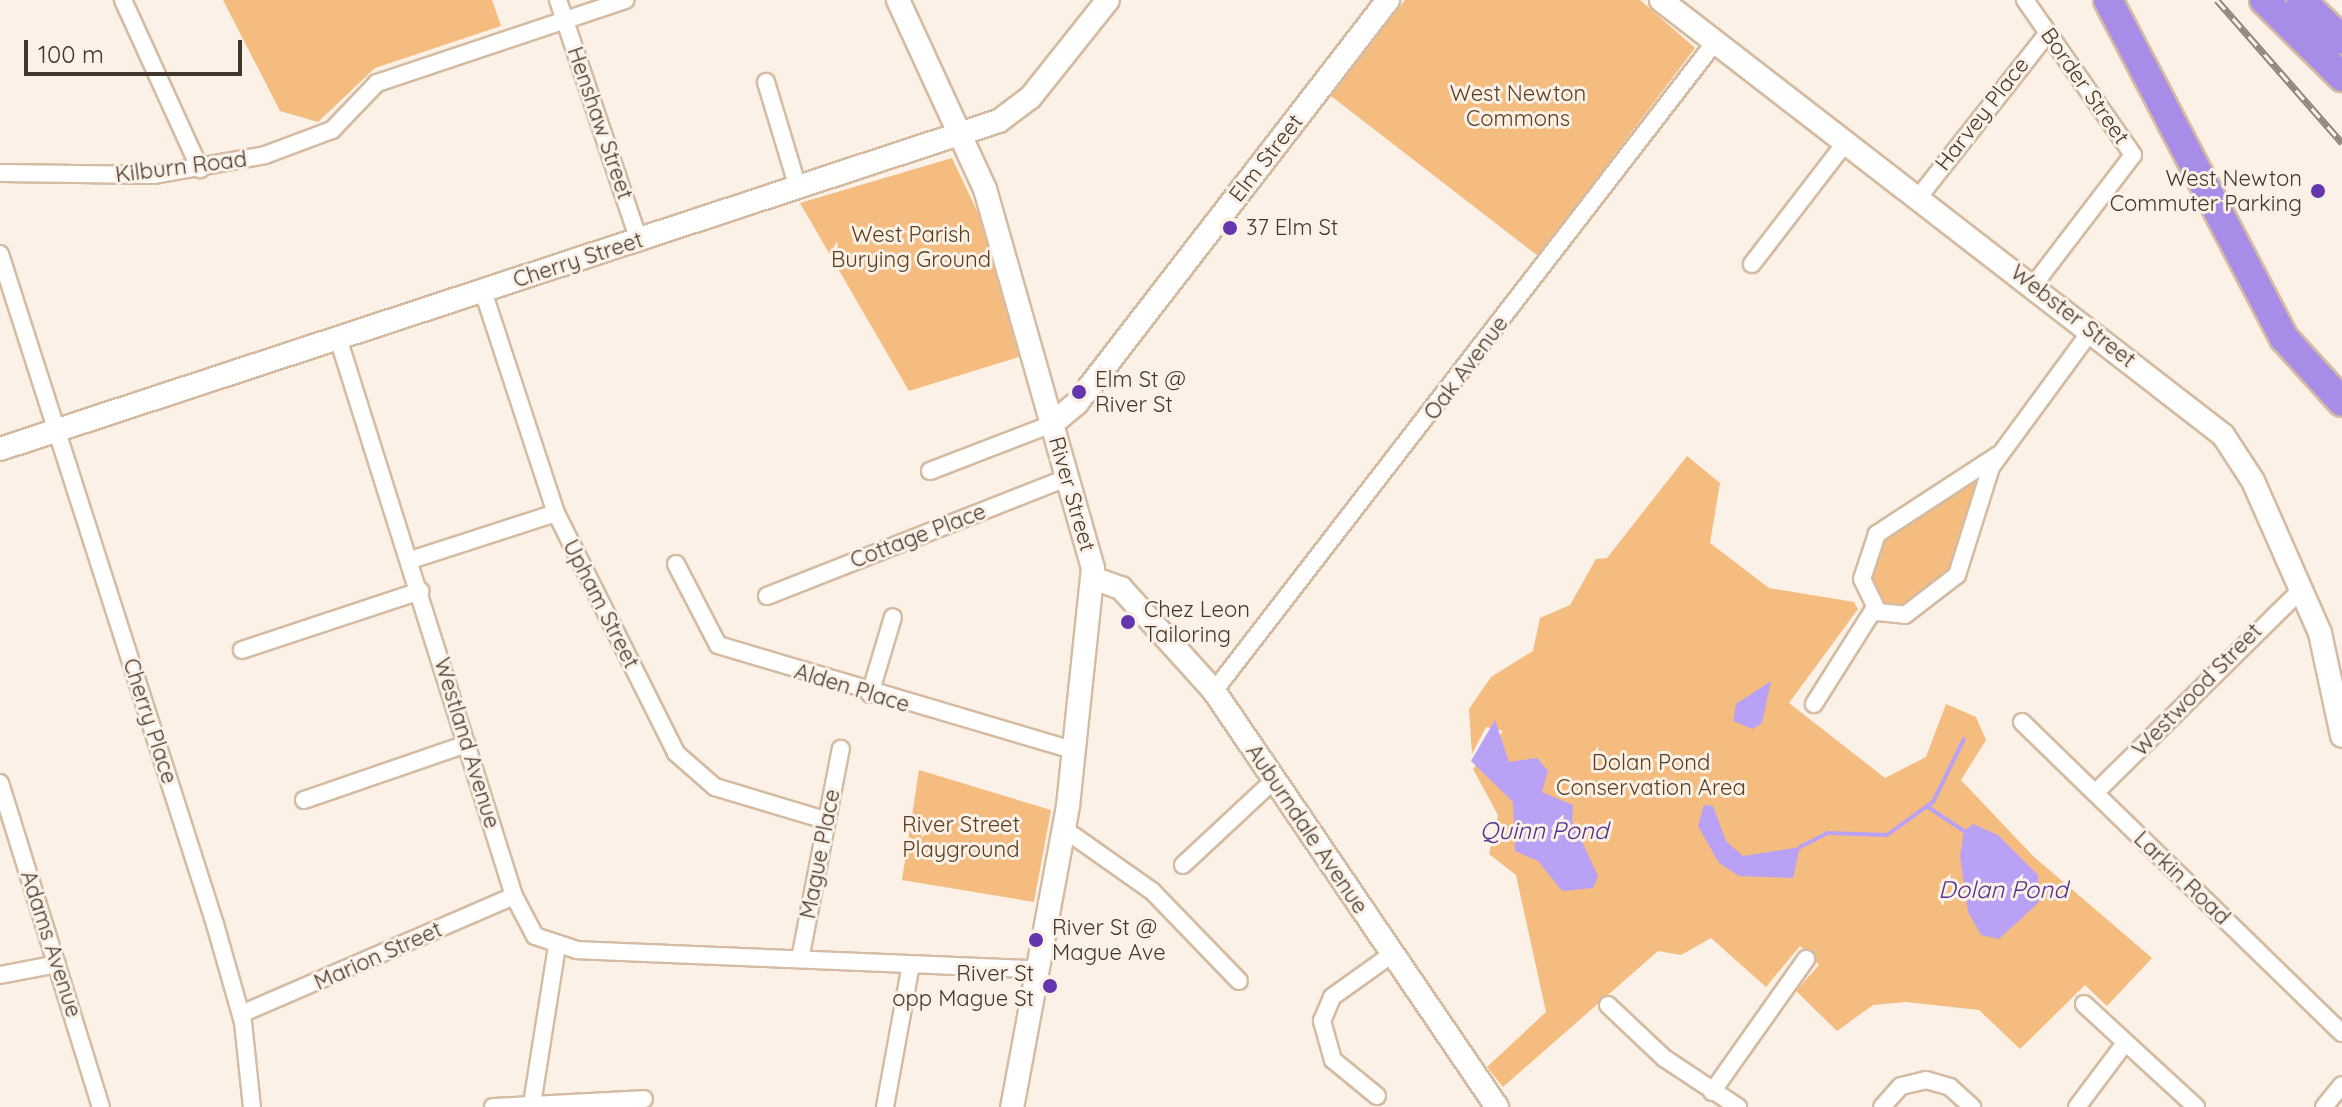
<!DOCTYPE html>
<html>
<head>
<meta charset="utf-8">
<style>
	body { margin:0 }
	#map { position:relative; width:2342px; height:1107px; overflow:hidden; background:#fbf1e7; font-family:Quicksand,sans-serif }
	div>[style] { position:absolute }
	.green>* { inset:0; background:#f5bc7f }
	.water>* { inset:0; background:#b9a1f6 }
	.stream>* { height:4px; margin:-2px; padding:0 2px; transform-origin:2px; border-radius:2px; background:#b9a1f6 }
	.roads { filter:drop-shadow(2px 0 #d4bba2) drop-shadow(-2px 0 #d4bba2) drop-shadow(0 2px #d4bba2) drop-shadow(0 -2px #d4bba2) }
	.street>* { height:16px; margin:-8px; padding:0 8px; transform-origin:8px; border-radius:8px; background:#fff }
	.secondary>* { height:22px; margin:-11px; padding:0 11px; transform-origin:11px; border-radius:11px; background:#fff }
	.highway>* { height:28px; margin:-14px; padding:0 14px; transform-origin:14px; border-radius:14px; background:#a78ce8 }
	.rail>* { height:7px; margin-top:-3.5px; transform-origin:0; background:repeating-linear-gradient(90deg,#fbf1e7 0 12px,#8f857b 0 24px); box-sizing:border-box; border-block:2px solid #8f857b }
	.dots>* { width:22px; height:22px; translate:-50% -50%; box-sizing:border-box; border:4px solid #fbf1e7; border-radius:50% }
	span { translate:-50% -50%; white-space:nowrap; text-align:center; line-height:1.15; -webkit-text-stroke:6px #fbf1e7; paint-order:stroke }
	.street-label { font-size:22px; color:#41372d }
	.park-label { font-size:22px; color:#593d1e }
	.poi-label { font-size:22px; color:#41372d }
	.right { translate:-100% -50%; text-align:right }
	.left { translate:0 -50%; text-align:left }
	.water-label { font-size:24px; color:#532f8f; font-style:italic }
	.scale { position:absolute; left:24px; top:40px; width:218px; height:36px; box-sizing:border-box; border:4px solid #41372d; border-top:0; padding-left:10px; font-size:24px; line-height:28px; white-space:nowrap; color:#41372d; -webkit-text-stroke:6px #fbf1e7; paint-order:stroke }
</style>
</head>
<body>
<div id="map">
	<div class="green">
		<div style="clip-path:polygon(223px 0,492px 0,501px 26px,375px 68px,318px 122px,280px 111px)"></div>
		<div style="clip-path:polygon(1405px 0,1640px 0,1695px 48px,1538px 256px,1331px 96px)"></div>
		<div style="clip-path:polygon(952px 158px,979px 215px,1019px 357px,909px 391px,800px 203px)"></div>
		<div style="clip-path:polygon(1687px 456px,1720px 483px,1710px 543px,1769px 588px,1854px 602px,1858px 609px,1789px 703px,1885px 778px,1926px 757px,1946px 704px,1976px 717px,1986px 740px,1961px 780px,2033px 856px,2152px 958px,2107px 1006px,2085px 985px,2020px 1049px,1979px 1010px,1906px 1002px,1873px 1005px,1837px 1031px,1796px 991px,1819px 965px,1800px 946px,1766px 987px,1711px 938px,1681px 955px,1658px 951px,1503px 1087px,1487px 1067px,1546px 1012px,1516px 875px,1489px 854px,1498px 815px,1473px 769px,1503px 731px,1486px 727px,1472px 754px,1469px 709px,1491px 677px,1533px 651px,1540px 618px,1570px 605px,1596px 559px,1607px 558px)"></div>
		<div style="clip-path:polygon(1980px 475px,1951px 571px,1906px 606px,1880px 605px,1871px 581px,1888px 533px)"></div>
		<div style="clip-path:polygon(919px 770px,1051px 810px,1034px 902px,902px 880px)"></div>
	</div>
	<div class="water">
		<div style="clip-path:polygon(1771px 681px,1762px 723px,1753px 729px,1733px 721px,1736px 704px)"></div>
		<div style="clip-path:polygon(1495px 720px,1509px 762px,1537px 758px,1548px 771px,1542px 792px,1573px 805px,1572px 820px,1598px 876px,1593px 888px,1562px 891px,1538px 861px,1515px 851px,1513px 802px,1471px 761px)"></div>
		<div style="clip-path:polygon(1704px 805px,1713px 806px,1726px 841px,1743px 856px,1800px 847px,1793px 878px,1739px 876px,1719px 863px,1698px 826px)"></div>
		<div style="clip-path:polygon(1973px 824px,1998px 835px,2038px 875px,2039px 902px,1999px 939px,1981px 935px,1968px 912px,1960px 856px,1964px 831px)"></div>
	</div>
	<div class="stream">
		<div style="left:1928px;top:807px;width:43px;rotate:33.7deg"></div>
		<div style="left:1800px;top:847px;width:31px;rotate:-27deg"></div>
		<div style="left:1828px;top:833px;width:59px;rotate:1.9deg"></div>
		<div style="left:1887px;top:835px;width:57px;rotate:-35.7deg"></div>
		<div style="left:1933px;top:802px;width:70px;rotate:-63.8deg"></div>
	</div>
	<div class="roads">
		<div class="street">
			<div style="left:123px;top:0;width:186px;rotate:65.5deg"></div>
			<div style="left:558px;top:0;width:253px;rotate:71.4deg"></div>
			<div style="left:2025px;top:0;width:189px;rotate:55.1deg"></div>
			<div style="left:2133px;top:155px;width:165px;rotate:127.4deg"></div>
			<div style="left:766px;top:82px;width:111px;rotate:73.2deg"></div>
			<div style="left:2px;top:173px;width:151px;rotate:0.8deg"></div>
			<div style="left:153px;top:175px;width:114px;rotate:-10.1deg"></div>
			<div style="left:265px;top:155px;width:72px;rotate:-20.5deg"></div>
			<div style="left:332px;top:130px;width:65px;rotate:-46.2deg"></div>
			<div style="left:377px;top:83px;width:262px;rotate:-18.5deg"></div>
			<div style="left:1918px;top:198px;width:210px;rotate:-51.8deg"></div>
			<div style="left:0;top:254px;width:704px;rotate:72.21deg"></div>
			<div style="left:215px;top:924px;width:102px;rotate:74.1deg"></div>
			<div style="left:243px;top:1022px;width:85px;rotate:84deg"></div>
			<div style="left:1752px;top:264px;width:154px;rotate:-52.4deg"></div>
			<div style="left:483px;top:291px;width:234px;rotate:71.8deg"></div>
			<div style="left:556px;top:513px;width:268px;rotate:63.4deg"></div>
			<div style="left:676px;top:753px;width:52px;rotate:41.1deg"></div>
			<div style="left:715px;top:787px;width:115px;rotate:16.7deg"></div>
			<div style="left:338px;top:338px;width:585px;rotate:72.49deg"></div>
			<div style="left:514px;top:896px;width:45px;rotate:62.3deg"></div>
			<div style="left:535px;top:936px;width:44px;rotate:18.4deg"></div>
			<div style="left:577px;top:950px;width:461px;rotate:2.4deg"></div>
			<div style="left:1998px;top:455px;width:145px;rotate:146.9deg"></div>
			<div style="left:1877px;top:534px;width:47px;rotate:108.4deg"></div>
			<div style="left:1862px;top:579px;width:37px;rotate:64deg"></div>
			<div style="left:1878px;top:612px;width:27px;rotate:6deg"></div>
			<div style="left:1905px;top:615px;width:66px;rotate:-37.6deg"></div>
			<div style="left:1957px;top:575px;width:113px;rotate:-72.5deg"></div>
			<div style="left:1991px;top:467px;width:169px;rotate:-53.7deg"></div>
			<div style="left:930px;top:471px;width:131px;rotate:-21.1deg"></div>
			<div style="left:411px;top:560px;width:152px;rotate:-18deg"></div>
			<div style="left:676px;top:564px;width:91px;rotate:62.6deg"></div>
			<div style="left:718px;top:645px;width:372px;rotate:16.5deg"></div>
			<div style="left:767px;top:596px;width:325px;rotate:-21.5deg"></div>
			<div style="left:242px;top:650px;width:188px;rotate:-18.3deg"></div>
			<div style="left:1214px;top:691px;width:820px;rotate:-52.33deg"></div>
			<div style="left:870px;top:694px;width:80px;rotate:-73.4deg"></div>
			<div style="left:1814px;top:704px;width:112px;rotate:-57.7deg"></div>
			<div style="left:2022px;top:722px;width:446px;rotate:44.2deg"></div>
			<div style="left:0;top:783px;width:339px;rotate:72.7deg"></div>
			<div style="left:2095px;top:793px;width:289px;rotate:-44.6deg"></div>
			<div style="left:304px;top:800px;width:172px;rotate:-19deg"></div>
			<div style="left:1064px;top:829px;width:108px;rotate:35.2deg"></div>
			<div style="left:1152px;top:891px;width:125px;rotate:46deg"></div>
			<div style="left:1183px;top:865px;width:125px;rotate:-43deg"></div>
			<div style="left:800px;top:959px;width:214px;rotate:-79deg"></div>
			<div style="left:0;top:975px;width:58px;rotate:-10.9deg"></div>
			<div style="left:2084px;top:1004px;width:152px;rotate:42.6deg"></div>
			<div style="left:1608px;top:1005px;width:77px;rotate:43.4deg"></div>
			<div style="left:1664px;top:1058px;width:89px;rotate:33.5deg"></div>
			<div style="left:241px;top:1014px;width:297px;rotate:-23.4deg"></div>
			<div style="left:1712px;top:1092px;width:163px;rotate:-54.7deg"></div>
			<div style="left:1377px;top:1096px;width:57px;rotate:-140.7deg"></div>
			<div style="left:1333px;top:1060px;width:41px;rotate:-105.8deg"></div>
			<div style="left:1322px;top:1021px;width:26px;rotate:-67deg"></div>
			<div style="left:1332px;top:997px;width:74px;rotate:-35.6deg"></div>
			<div style="left:532px;top:1104px;width:159px;rotate:-81deg"></div>
			<div style="left:493px;top:1107px;width:151px;rotate:-3deg"></div>
			<div style="left:885px;top:1107px;width:145px;rotate:-79.7deg"></div>
			<div style="left:1882px;top:1107px;width:28px;rotate:-48deg"></div>
			<div style="left:1901px;top:1086px;width:26px;rotate:-13deg"></div>
			<div style="left:1926px;top:1080px;width:25px;rotate:16deg"></div>
			<div style="left:1950px;top:1087px;width:30px;rotate:42deg"></div>
			<div style="left:2077px;top:1107px;width:80px;rotate:-53.1deg"></div>
			<div style="left:2324px;top:1107px;width:28px;rotate:-51deg"></div>
		</div>
		<div class="secondary">
			<div style="left:898px;top:0;width:208px;rotate:65.3deg"></div>
			<div style="left:985px;top:189px;width:394px;rotate:74.1deg"></div>
			<div style="left:1093px;top:568px;width:239px;rotate:96deg"></div>
			<div style="left:1068px;top:806px;width:306px;rotate:100.5deg"></div>
			<div style="left:1661px;top:0;width:711px;rotate:37.74deg"></div>
			<div style="left:2223px;top:435px;width:55px;rotate:56.9deg"></div>
			<div style="left:2253px;top:481px;width:166px;rotate:66.2deg"></div>
			<div style="left:2320px;top:633px;width:105px;rotate:77.9deg"></div>
			<div style="left:1052px;top:424px;width:33px;rotate:-40deg"></div>
			<div style="left:1077px;top:403px;width:509px;rotate:-52.34deg"></div>
			<div style="left:0;top:449px;width:1051px;rotate:-18.18deg"></div>
			<div style="left:999px;top:121px;width:39px;rotate:-37deg"></div>
			<div style="left:1030px;top:98px;width:125px;rotate:-51.5deg"></div>
			<div style="left:1093px;top:578px;width:30px;rotate:20deg"></div>
			<div style="left:1121px;top:588px;width:139px;rotate:47.9deg"></div>
			<div style="left:1214px;top:691px;width:503px;rotate:55.77deg"></div>
		</div>
		<div class="highway">
			<div style="left:2108px;top:0;width:381px;rotate:62.5deg"></div>
			<div style="left:2284px;top:338px;width:86px;rotate:47.8deg"></div>
			<div style="left:2264px;top:0;width:110px;rotate:44.6deg"></div>
			<div style="left:2301px;top:0;width:57px;rotate:44.3deg"></div>
		</div>
	</div>
	<div class="rail">
		<div style="left:2217px;top:0;width:190px;rotate:48.8deg"></div>
	</div>
	<div class="dots">
		<div style="left:2318px;top:191px;background:#6436ad"></div>
		<div style="left:1230px;top:228px;background:#6436ad"></div>
		<div style="left:1079px;top:392px;background:#6436ad"></div>
		<div style="left:1128px;top:622px;background:#6436ad"></div>
		<div style="left:1036px;top:940px;background:#6436ad"></div>
		<div style="left:1050px;top:986px;background:#6436ad"></div>
	</div>
	<div class="street-label">
		<span style="left:2085px;top:86px;rotate:55deg">Border Street</span>
		<span style="left:1982px;top:114px;rotate:-52deg">Harvey Place</span>
		<span style="left:600px;top:123px;rotate:71deg">Henshaw Street</span>
		<span style="left:1266px;top:158px;rotate:-52deg">Elm Street</span>
		<span style="left:181px;top:167px;rotate:-7deg">Kilburn Road</span>
		<span style="left:578px;top:260px;rotate:-18deg">Cherry Street</span>
		<span style="left:2073px;top:316px;rotate:38deg">Webster Street</span>
		<span style="left:1466px;top:368px;rotate:-53deg">Oak Avenue</span>
		<span style="left:1072px;top:494px;rotate:74deg">River Street</span>
		<span style="left:918px;top:536px;rotate:-21deg">Cottage Place</span>
		<span style="left:601px;top:604px;rotate:63deg">Upham Street</span>
		<span style="left:852px;top:688px;rotate:17deg">Alden Place</span>
		<span style="left:2197px;top:690px;rotate:-46deg">Westwood Street</span>
		<span style="left:150px;top:721px;rotate:72deg">Cherry Place</span>
		<span style="left:467px;top:743px;rotate:73deg">Westland Avenue</span>
		<span style="left:1307px;top:829px;rotate:56deg">Auburndale Avenue</span>
		<span style="left:820px;top:854px;rotate:-79deg">Mague Place</span>
		<span style="left:2182px;top:878px;rotate:44deg">Larkin Road</span>
		<span style="left:51px;top:944px;rotate:72deg">Adams Avenue</span>
		<span style="left:378px;top:956px;rotate:-24deg">Marion Street</span>
	</div>
	<div class="park-label">
		<span style="left:1518px;top:106px">West Newton<br>Commons</span>
		<span style="left:911px;top:247px">West Parish<br>Burying Ground</span>
		<span style="left:1651px;top:775px">Dolan Pond<br>Conservation Area</span>
		<span style="left:961px;top:837px">River Street<br>Playground</span>
	</div>
	<div class="poi-label">
		<span class="right" style="left:2302px;top:191px">West Newton<br>Commuter Parking</span>
		<span class="left" style="left:1246px;top:228px">37 Elm St</span>
		<span class="left" style="left:1095px;top:392px">Elm St @<br>River St</span>
		<span class="left" style="left:1144px;top:622px">Chez Leon<br>Tailoring</span>
		<span class="left" style="left:1052px;top:940px">River St @<br>Mague Ave</span>
		<span class="right" style="left:1034px;top:986px">River St<br>opp Mague St</span>
	</div>
	<div class="water-label">
		<span style="left:1544px;top:831px">Quinn Pond</span>
		<span style="left:2003px;top:890px">Dolan Pond</span>
	</div>
	<div class="scale">100 m</div>
</div>
</body>
</html>
